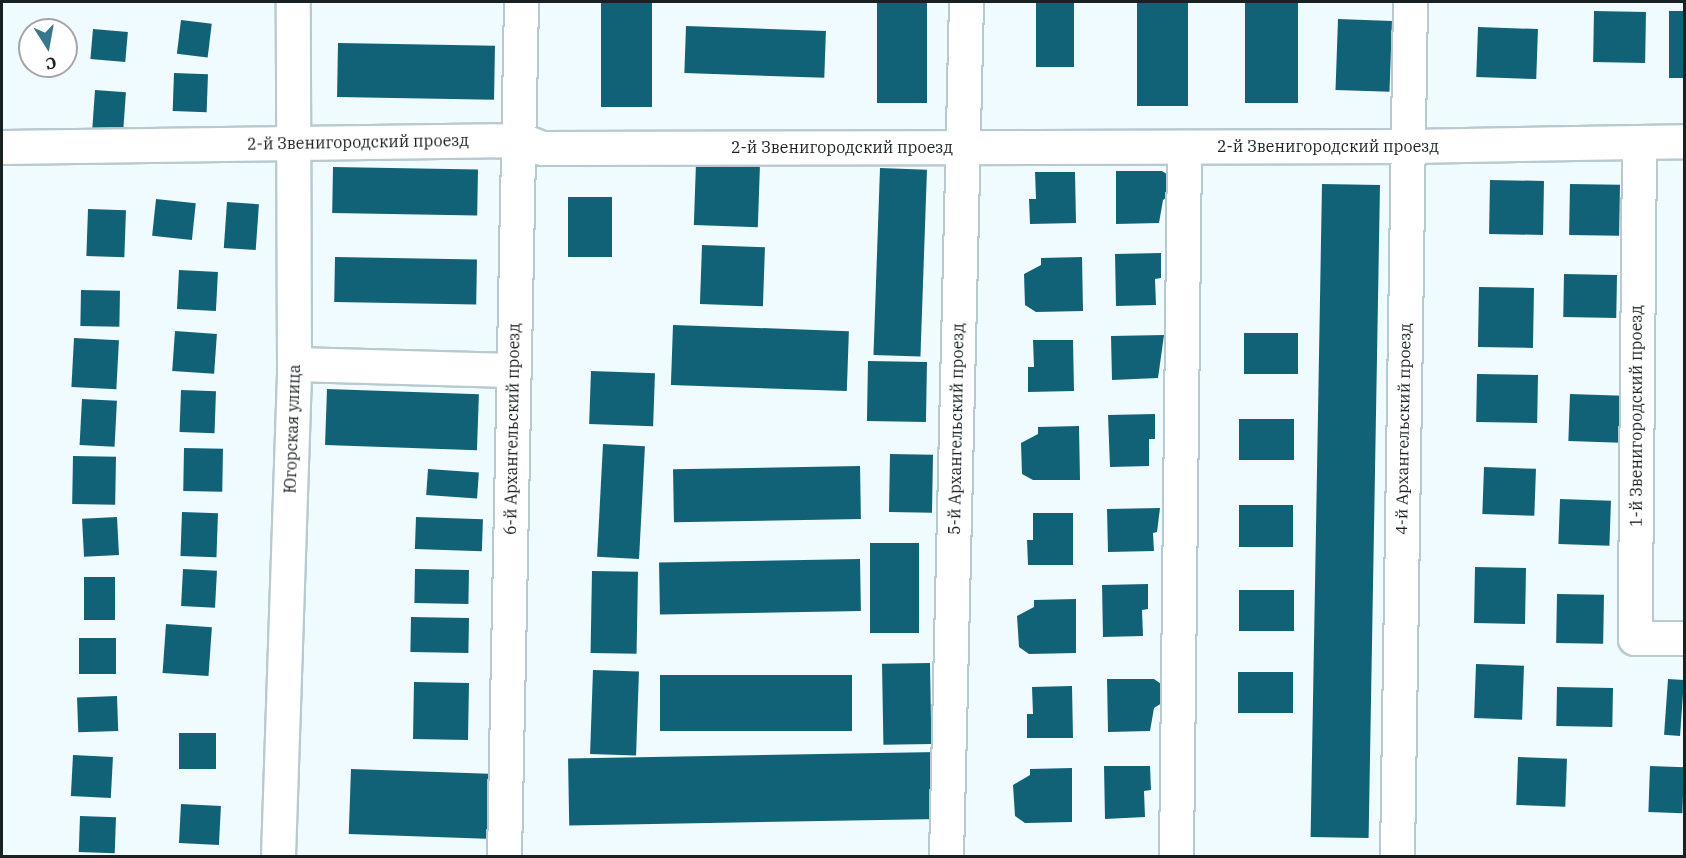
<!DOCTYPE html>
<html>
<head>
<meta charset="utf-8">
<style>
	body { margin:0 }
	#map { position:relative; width:1686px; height:858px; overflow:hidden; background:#f0fbff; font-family:"IBM Plex Serif",serif }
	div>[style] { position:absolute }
	.building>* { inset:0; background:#126277; transform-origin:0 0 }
	.roads { filter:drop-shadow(2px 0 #b8cad0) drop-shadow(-2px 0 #b8cad0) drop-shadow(0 2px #b8cad0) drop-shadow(0 -2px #b8cad0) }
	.minor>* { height:33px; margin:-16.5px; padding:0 16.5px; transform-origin:16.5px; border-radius:16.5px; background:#fff }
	span { translate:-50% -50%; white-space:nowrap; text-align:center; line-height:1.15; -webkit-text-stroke:6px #fff; paint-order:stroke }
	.street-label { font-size:16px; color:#1a2123 }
	.frame { position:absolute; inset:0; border:3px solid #1a2123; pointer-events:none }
	.north { position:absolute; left:18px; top:18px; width:60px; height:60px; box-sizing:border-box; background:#fff; border:2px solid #a3a6a7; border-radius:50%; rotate:169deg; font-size:16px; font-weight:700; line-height:24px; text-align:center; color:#1a2123 }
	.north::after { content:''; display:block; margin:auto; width:21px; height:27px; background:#37778b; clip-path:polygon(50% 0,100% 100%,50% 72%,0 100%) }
</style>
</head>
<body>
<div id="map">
	<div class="building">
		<div style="left:601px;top:2px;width:51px;height:105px"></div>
		<div style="left:877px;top:2px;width:50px;height:101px"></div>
		<div style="left:1036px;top:2px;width:38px;height:65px"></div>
		<div style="left:1137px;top:2px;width:51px;height:104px"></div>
		<div style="left:1245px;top:2px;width:53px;height:101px"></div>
		<div style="left:1594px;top:11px;width:52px;height:51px;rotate:1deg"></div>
		<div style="left:1669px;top:11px;width:15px;height:67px"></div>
		<div style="left:1338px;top:19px;width:54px;height:71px;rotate:2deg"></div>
		<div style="left:181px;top:20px;width:31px;height:34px;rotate:7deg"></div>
		<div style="left:686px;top:26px;width:140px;height:47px;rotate:2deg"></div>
		<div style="left:1478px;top:27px;width:60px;height:50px;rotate:2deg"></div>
		<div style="left:93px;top:29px;width:35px;height:30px;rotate:5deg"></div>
		<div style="left:338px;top:43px;width:157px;height:54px;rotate:1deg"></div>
		<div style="left:174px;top:73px;width:34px;height:38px;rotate:2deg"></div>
		<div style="left:95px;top:90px;width:31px;height:44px;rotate:4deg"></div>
		<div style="left:696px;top:163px;width:64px;height:62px;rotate:2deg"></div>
		<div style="left:333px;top:167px;width:145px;height:46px;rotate:1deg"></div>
		<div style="left:880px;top:168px;width:47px;height:187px;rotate:2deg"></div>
		<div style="clip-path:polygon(1116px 171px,1162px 171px,1173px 178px,1173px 193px,1163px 200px,1159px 223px,1116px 224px)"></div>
		<div style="clip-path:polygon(1035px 172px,1075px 172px,1076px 223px,1030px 224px,1029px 199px,1036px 199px)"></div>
		<div style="left:1490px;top:180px;width:54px;height:54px;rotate:1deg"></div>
		<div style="left:1322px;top:184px;width:58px;height:653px;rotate:1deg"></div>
		<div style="left:1570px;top:184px;width:50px;height:51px;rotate:1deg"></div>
		<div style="left:568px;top:197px;width:44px;height:60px"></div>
		<div style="left:156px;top:199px;width:40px;height:37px;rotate:6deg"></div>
		<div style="left:227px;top:202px;width:32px;height:46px;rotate:4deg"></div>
		<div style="left:88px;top:209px;width:38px;height:47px;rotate:2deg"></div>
		<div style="left:702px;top:245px;width:63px;height:59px;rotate:2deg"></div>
		<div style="clip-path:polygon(1161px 253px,1161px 278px,1155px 279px,1156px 305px,1116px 306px,1115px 254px)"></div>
		<div style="left:335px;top:257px;width:142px;height:45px;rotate:1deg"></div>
		<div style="clip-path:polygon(1082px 257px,1083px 311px,1036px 312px,1025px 305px,1024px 274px,1041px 265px,1041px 258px)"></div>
		<div style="left:179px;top:270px;width:39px;height:39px;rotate:3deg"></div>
		<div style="left:1564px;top:274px;width:53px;height:43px;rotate:1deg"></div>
		<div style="left:1479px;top:287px;width:55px;height:60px;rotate:1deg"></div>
		<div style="left:81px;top:290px;width:39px;height:36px;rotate:1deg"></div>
		<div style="left:673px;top:325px;width:176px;height:60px;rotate:2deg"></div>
		<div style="left:175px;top:331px;width:42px;height:40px;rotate:4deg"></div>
		<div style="left:1244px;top:333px;width:54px;height:41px"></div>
		<div style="clip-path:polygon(1164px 335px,1158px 378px,1112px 380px,1111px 336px)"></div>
		<div style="left:74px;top:338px;width:45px;height:49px;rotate:3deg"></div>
		<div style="clip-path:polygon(1033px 340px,1073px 340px,1074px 391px,1028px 392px,1028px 367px,1034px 367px)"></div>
		<div style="left:868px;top:361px;width:59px;height:60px;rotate:1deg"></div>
		<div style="left:591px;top:371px;width:64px;height:53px;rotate:2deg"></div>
		<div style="left:1477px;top:374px;width:61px;height:48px;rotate:1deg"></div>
		<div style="left:327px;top:389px;width:152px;height:56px;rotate:2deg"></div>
		<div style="left:181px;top:390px;width:35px;height:42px;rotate:2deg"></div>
		<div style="left:1570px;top:394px;width:60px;height:47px;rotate:2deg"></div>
		<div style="left:82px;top:399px;width:35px;height:46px;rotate:3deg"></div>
		<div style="clip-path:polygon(1155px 414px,1155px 439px,1149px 439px,1149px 466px,1110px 467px,1108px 415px)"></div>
		<div style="left:1239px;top:419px;width:55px;height:41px"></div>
		<div style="clip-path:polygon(1079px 426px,1080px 480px,1033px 480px,1022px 474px,1021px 443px,1038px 434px,1038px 427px)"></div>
		<div style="left:603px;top:444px;width:42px;height:113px;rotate:3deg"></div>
		<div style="left:184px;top:448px;width:39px;height:43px;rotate:1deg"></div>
		<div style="left:890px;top:454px;width:43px;height:58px;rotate:1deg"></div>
		<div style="left:73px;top:456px;width:43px;height:48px;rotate:1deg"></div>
		<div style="left:860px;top:466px;width:53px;height:187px;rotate:89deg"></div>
		<div style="left:1484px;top:467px;width:52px;height:47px;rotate:2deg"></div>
		<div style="left:428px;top:469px;width:51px;height:26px;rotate:4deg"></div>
		<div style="left:1560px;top:499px;width:51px;height:45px;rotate:2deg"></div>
		<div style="left:1239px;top:505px;width:54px;height:42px"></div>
		<div style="clip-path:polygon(1160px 508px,1157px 532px,1153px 533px,1154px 551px,1108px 552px,1107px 509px)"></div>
		<div style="left:182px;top:512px;width:36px;height:44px;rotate:2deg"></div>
		<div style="clip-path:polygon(1033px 513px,1073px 513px,1073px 565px,1028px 565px,1027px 540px,1033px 540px)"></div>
		<div style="left:117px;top:517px;width:38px;height:35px;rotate:87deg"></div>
		<div style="left:416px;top:517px;width:67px;height:32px;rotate:2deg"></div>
		<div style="left:870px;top:543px;width:49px;height:90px"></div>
		<div style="left:860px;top:559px;width:52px;height:201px;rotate:89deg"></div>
		<div style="left:1475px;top:567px;width:51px;height:56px;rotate:1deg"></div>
		<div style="left:183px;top:569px;width:34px;height:37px;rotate:3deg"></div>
		<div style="left:415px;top:569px;width:54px;height:34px;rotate:1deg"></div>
		<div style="left:592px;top:571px;width:46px;height:82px;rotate:1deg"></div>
		<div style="left:84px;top:577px;width:31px;height:43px"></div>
		<div style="clip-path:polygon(1148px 584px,1148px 609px,1142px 610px,1143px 636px,1103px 637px,1102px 585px)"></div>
		<div style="left:1239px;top:590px;width:55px;height:41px"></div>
		<div style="left:1557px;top:594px;width:47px;height:49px;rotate:1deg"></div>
		<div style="clip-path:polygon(1076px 599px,1076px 653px,1029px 654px,1019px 647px,1017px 616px,1034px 607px,1034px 600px)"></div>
		<div style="left:411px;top:617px;width:58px;height:35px;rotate:1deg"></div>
		<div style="left:166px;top:624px;width:46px;height:49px;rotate:4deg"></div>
		<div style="left:79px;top:638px;width:37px;height:36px"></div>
		<div style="left:930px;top:663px;width:81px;height:48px;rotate:89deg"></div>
		<div style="left:1476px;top:664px;width:48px;height:54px;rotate:2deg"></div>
		<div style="left:593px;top:670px;width:46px;height:84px;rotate:2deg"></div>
		<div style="left:1238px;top:672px;width:55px;height:41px"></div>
		<div style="left:852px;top:675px;width:56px;height:192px;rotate:90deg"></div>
		<div style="clip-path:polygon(1107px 679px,1154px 679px,1164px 686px,1165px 701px,1154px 708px,1150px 731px,1108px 732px)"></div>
		<div style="left:1668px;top:679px;width:16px;height:56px;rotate:4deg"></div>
		<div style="left:414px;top:682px;width:55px;height:57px;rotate:1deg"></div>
		<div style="clip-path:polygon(1072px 686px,1073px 738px,1027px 738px,1027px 714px,1033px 714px,1032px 687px)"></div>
		<div style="left:1557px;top:687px;width:56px;height:39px;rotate:1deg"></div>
		<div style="left:117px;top:696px;width:35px;height:40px;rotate:88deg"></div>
		<div style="left:179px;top:733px;width:37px;height:36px"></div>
		<div style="left:938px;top:752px;width:67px;height:370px;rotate:89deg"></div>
		<div style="left:73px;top:755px;width:40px;height:41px;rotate:3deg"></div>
		<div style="left:1518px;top:757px;width:49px;height:48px;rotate:2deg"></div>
		<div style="clip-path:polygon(1104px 766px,1150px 766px,1151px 790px,1144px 791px,1145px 817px,1105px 819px)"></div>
		<div style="left:1650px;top:766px;width:34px;height:46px;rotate:2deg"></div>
		<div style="clip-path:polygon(1072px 768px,1072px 822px,1025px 823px,1015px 816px,1013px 785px,1030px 775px,1030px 769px)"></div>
		<div style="left:351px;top:769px;width:145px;height:65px;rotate:2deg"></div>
		<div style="left:181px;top:804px;width:40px;height:39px;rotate:3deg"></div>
		<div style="left:80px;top:816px;width:36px;height:36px;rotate:2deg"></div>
	</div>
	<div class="roads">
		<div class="minor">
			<div style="left:1639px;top:143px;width:495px;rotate:90.5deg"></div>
			<div style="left:1635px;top:638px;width:49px"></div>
			<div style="left:2px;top:147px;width:519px;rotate:-0.77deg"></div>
			<div style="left:521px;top:140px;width:22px;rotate:21deg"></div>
			<div style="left:542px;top:148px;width:866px;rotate:-0.13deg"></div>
			<div style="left:1408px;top:146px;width:276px;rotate:-1deg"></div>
			<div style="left:294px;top:364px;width:218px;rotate:1.6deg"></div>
			<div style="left:278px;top:856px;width:492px;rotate:-88.1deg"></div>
			<div style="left:294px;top:364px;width:362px;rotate:-90.2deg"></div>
			<div style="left:504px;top:856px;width:854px;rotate:-88.86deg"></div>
			<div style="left:946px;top:856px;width:854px;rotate:-88.66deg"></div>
			<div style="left:1176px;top:856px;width:709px;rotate:-89.35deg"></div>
			<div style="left:1397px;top:856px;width:854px;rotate:-89.13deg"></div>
		</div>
	</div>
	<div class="street-label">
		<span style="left:358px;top:142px;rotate:-1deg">2-й Звенигородский проезд</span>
		<span style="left:1328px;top:146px">2-й Звенигородский проезд</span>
		<span style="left:842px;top:147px">2-й Звенигородский проезд</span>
		<span style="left:1636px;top:416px;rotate:-90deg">1-й Звенигородский проезд</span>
		<span style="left:292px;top:429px;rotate:-88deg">Югорская улица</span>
		<span style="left:512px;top:429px;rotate:-89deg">6-й Архангельский проезд</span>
		<span style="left:956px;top:429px;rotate:-89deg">5-й Архангельский проезд</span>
		<span style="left:1403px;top:429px;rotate:-89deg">4-й Архангельский проезд</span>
	</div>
	<div class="frame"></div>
	<div class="north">С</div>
</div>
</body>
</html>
